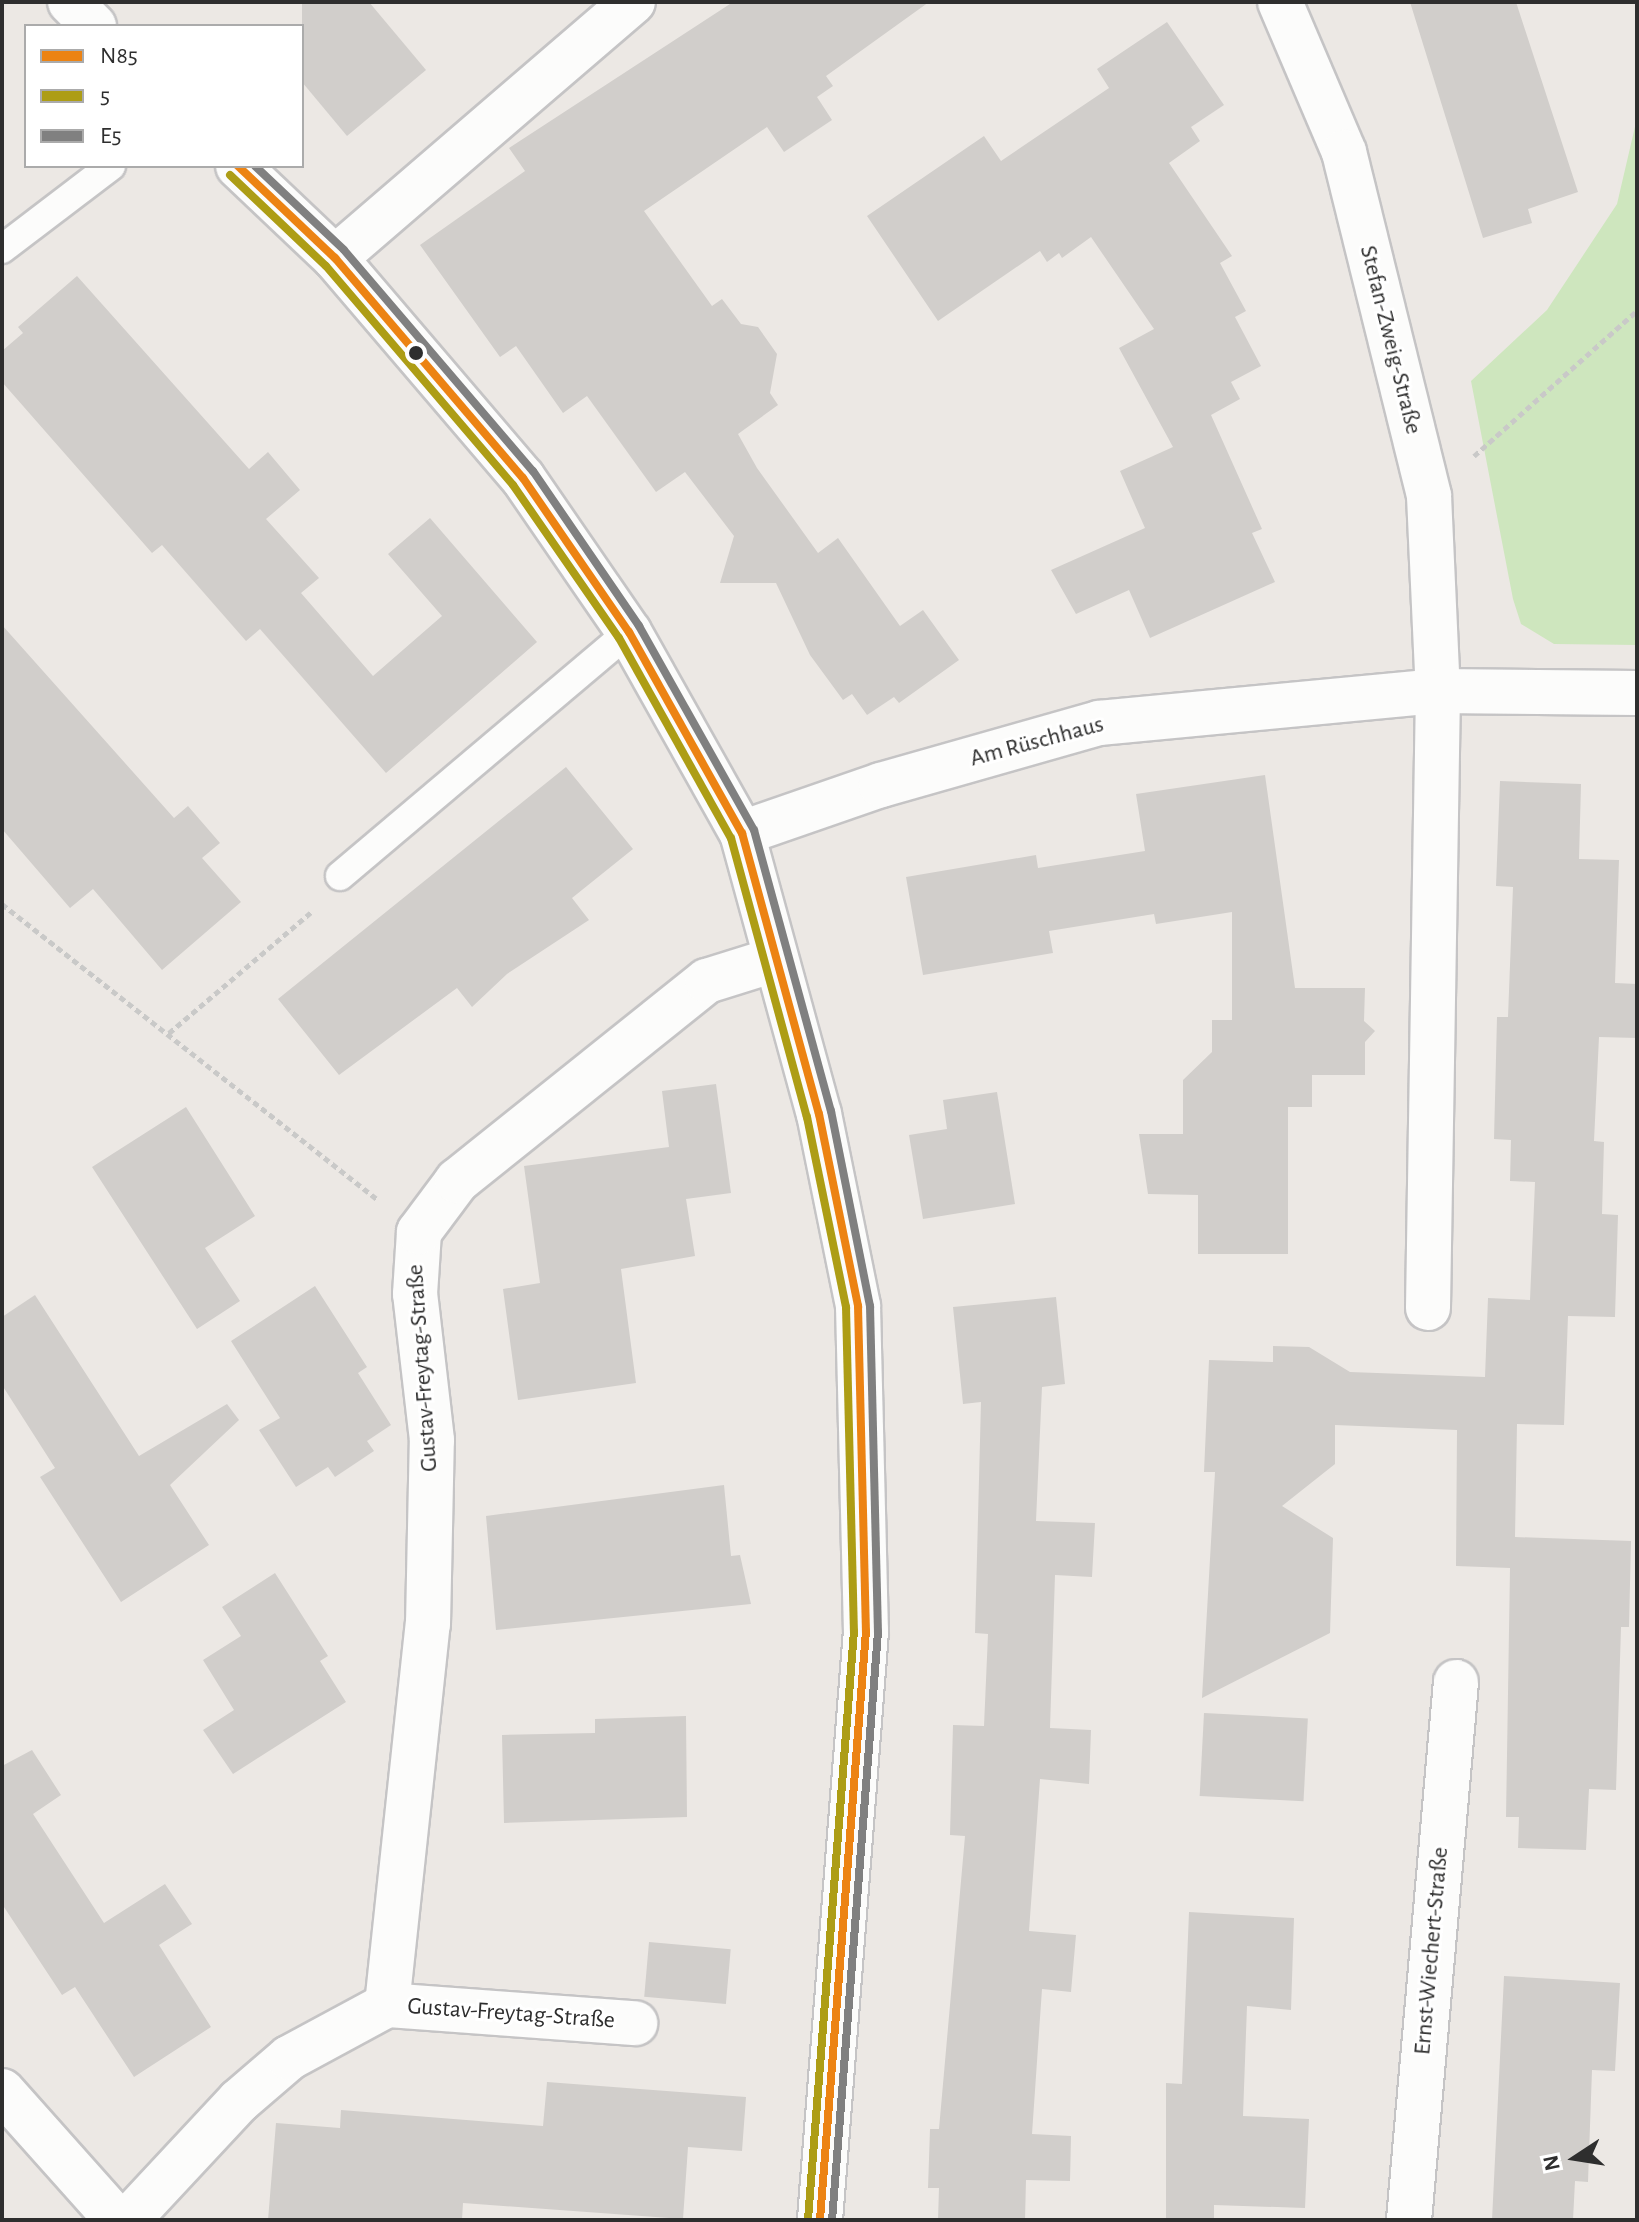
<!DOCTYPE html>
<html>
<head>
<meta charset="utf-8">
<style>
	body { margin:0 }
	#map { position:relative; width:1639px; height:2222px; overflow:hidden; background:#ece8e4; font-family:"Alegreya Sans",sans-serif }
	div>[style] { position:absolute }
	.green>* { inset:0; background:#cee6be }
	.building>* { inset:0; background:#d1cecb; transform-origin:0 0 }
	.path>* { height:5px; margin-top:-2.5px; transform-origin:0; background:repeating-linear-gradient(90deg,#c9c9c8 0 6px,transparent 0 10px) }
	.roads { filter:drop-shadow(2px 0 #c5c4c5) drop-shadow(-2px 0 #c5c4c5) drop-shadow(0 2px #c5c4c5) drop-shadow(0 -2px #c5c4c5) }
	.lane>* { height:28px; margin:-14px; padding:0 14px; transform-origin:14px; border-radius:14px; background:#fcfcfb }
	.street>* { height:44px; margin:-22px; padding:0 22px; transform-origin:22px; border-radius:22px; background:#fcfcfb }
	.bus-1>* { height:8px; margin:-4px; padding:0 4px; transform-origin:4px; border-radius:4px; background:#ec8313 }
	.bus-2>* { height:8px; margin:-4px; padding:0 4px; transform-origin:4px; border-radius:4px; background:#ad9d15 }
	.bus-3>* { height:8px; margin:-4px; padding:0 4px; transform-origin:4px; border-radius:4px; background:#808080 }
	.dots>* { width:22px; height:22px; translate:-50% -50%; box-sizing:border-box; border:4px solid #fff; border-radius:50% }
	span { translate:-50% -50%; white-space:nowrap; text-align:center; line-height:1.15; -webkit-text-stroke:6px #fff; paint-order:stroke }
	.street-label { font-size:24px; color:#2e2e2e }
	.frame { position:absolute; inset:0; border:4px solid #2e2e2e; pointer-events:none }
	.legend { position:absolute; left:24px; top:24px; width:280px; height:144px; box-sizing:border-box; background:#fff; border:2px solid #ababab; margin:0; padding:10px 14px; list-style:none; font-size:24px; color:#2e2e2e }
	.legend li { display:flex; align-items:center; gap:16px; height:40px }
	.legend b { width:40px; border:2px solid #ababab }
	.north { position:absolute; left:1535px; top:2118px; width:80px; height:80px; -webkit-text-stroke:6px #fff; paint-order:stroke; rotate:258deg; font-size:22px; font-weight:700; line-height:32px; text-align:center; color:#2e2e2e }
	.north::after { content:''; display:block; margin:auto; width:28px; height:36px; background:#2e2e2e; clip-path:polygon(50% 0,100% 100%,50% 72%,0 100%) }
</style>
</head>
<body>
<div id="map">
	<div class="green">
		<div style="clip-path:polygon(1637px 118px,1637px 645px,1554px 644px,1521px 624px,1513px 599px,1471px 381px,1547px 310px,1617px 204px)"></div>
	</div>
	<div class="building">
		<div style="clip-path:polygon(302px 2px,369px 2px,426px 70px,347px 136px,302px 82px)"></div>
		<div style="clip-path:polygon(733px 2px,929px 2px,826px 76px,833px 86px,817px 97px,832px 120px,784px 152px,767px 127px,644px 211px,712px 306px,722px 299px,741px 324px,758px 327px,777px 354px,770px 393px,778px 405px,738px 434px,757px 468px,818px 553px,838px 538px,900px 626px,923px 610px,959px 660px,899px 703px,894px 697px,867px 715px,852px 694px,843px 700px,810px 655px,776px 583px,720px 583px,734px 536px,685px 472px,656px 492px,587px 396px,563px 413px,516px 346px,500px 357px,420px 245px,525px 171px,509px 148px)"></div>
		<div style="clip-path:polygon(1410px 2px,1516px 2px,1578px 192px,1528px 209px,1532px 223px,1483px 238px)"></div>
		<div style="clip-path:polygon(1167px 22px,1224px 105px,1191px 127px,1200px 141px,1169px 163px,1232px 256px,1220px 263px,1246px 311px,1235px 317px,1261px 366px,1231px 382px,1240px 399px,1211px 415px,1262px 529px,1252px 533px,1275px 582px,1150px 638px,1129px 590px,1076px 614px,1051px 570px,1145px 528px,1120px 471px,1173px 447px,1119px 348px,1154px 329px,1091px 237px,1062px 258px,1059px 253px,1047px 262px,1040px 251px,938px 321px,867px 216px,984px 136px,1001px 161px,1109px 88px,1097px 69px)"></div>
		<div style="clip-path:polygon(77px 276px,249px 469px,268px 452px,300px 490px,266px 519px,319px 578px,301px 593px,373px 676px,442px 616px,388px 554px,430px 518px,537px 642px,386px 773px,260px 629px,246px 641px,162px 545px,152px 553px,2px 382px,2px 351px,23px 333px,18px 327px)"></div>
		<div style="clip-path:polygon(2px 625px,174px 818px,188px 806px,220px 843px,202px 858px,241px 902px,162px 970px,93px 889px,70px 908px,2px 829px)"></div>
		<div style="clip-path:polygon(566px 767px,633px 849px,572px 898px,589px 920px,507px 974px,472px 1007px,457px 988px,339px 1075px,278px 999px)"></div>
		<div style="clip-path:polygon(1265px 775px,1295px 988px,1365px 988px,1364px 1021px,1375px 1031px,1365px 1042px,1365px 1075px,1312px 1075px,1312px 1107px,1288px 1107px,1288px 1254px,1198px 1254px,1198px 1195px,1148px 1194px,1139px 1134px,1183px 1134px,1183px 1080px,1212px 1052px,1212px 1020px,1232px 1020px,1232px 912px,1156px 924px,1154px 914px,1049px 931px,1053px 953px,923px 975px,906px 877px,1036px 855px,1038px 868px,1145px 851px,1136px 794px)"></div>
		<div style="clip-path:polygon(1500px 781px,1581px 784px,1579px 859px,1619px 860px,1615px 983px,1637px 984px,1637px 1038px,1599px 1037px,1594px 1141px,1604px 1142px,1602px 1214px,1618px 1215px,1615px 1317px,1568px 1316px,1564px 1425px,1517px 1424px,1515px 1537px,1631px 1541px,1629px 1627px,1621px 1627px,1616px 1790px,1589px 1789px,1586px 1850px,1518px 1848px,1519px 1817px,1506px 1817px,1510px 1568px,1456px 1566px,1457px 1430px,1335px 1425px,1335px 1464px,1282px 1506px,1333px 1538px,1330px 1633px,1202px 1698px,1215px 1472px,1204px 1472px,1209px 1360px,1273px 1362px,1273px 1346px,1309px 1347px,1350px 1372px,1485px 1377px,1488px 1298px,1530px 1300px,1535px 1182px,1510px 1181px,1511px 1140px,1494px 1139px,1497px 1017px,1508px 1017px,1513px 887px,1496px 886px)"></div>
		<div style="clip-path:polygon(716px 1084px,731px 1193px,686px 1199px,695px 1256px,621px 1269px,636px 1383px,518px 1400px,503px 1289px,540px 1283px,524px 1166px,669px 1147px,662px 1091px)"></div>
		<div style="clip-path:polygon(997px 1092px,1015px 1204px,923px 1219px,909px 1135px,947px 1129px,943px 1100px)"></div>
		<div style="clip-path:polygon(186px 1107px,255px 1216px,205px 1248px,240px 1301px,197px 1329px,92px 1167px)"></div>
		<div style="clip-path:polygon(315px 1286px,367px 1367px,358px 1373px,391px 1425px,367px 1441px,374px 1451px,335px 1477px,328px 1467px,296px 1487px,259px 1430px,280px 1418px,231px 1341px)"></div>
		<div style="clip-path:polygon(35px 1295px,139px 1456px,227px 1404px,239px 1420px,170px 1485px,209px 1545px,121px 1602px,40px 1477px,55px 1468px,2px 1385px,2px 1317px)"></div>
		<div style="clip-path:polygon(1056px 1297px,1065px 1384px,1042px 1387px,1036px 1521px,1095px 1523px,1092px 1577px,1055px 1575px,1050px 1728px,1091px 1730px,1089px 1784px,1040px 1779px,1029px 1931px,1076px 1935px,1071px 1992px,1042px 1989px,1032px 2134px,1071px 2136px,1070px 2181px,1026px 2180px,1025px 2220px,938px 2220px,939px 2188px,928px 2188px,930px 2129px,939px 2129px,965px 1836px,950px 1835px,953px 1725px,984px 1726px,988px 1634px,975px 1633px,981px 1402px,963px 1404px,953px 1307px)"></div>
		<div style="clip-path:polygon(724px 1485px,731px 1556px,740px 1555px,751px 1604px,496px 1630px,486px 1516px)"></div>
		<div style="clip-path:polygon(275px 1573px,328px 1656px,320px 1661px,346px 1702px,233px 1774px,203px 1730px,234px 1710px,203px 1660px,241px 1636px,222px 1607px)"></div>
		<div style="left:1204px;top:1713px;width:104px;height:83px;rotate:3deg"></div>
		<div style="clip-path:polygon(686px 1716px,687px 1817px,504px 1823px,502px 1735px,595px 1733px,595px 1719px)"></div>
		<div style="clip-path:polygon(32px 1750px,61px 1795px,33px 1814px,104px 1923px,165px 1884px,192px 1924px,159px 1945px,211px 2027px,134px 2077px,75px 1987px,62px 1995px,2px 1904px,2px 1766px)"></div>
		<div style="clip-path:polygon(1189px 1912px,1294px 1918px,1291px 2010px,1247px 2006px,1243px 2116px,1309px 2119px,1305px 2208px,1214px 2205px,1214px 2220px,1166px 2220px,1166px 2083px,1182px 2084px)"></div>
		<div style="left:649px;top:1942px;width:82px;height:55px;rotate:5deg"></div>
		<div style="clip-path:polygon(1504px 1976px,1620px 1983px,1615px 2071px,1592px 2070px,1588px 2182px,1575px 2181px,1573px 2220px,1492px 2220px)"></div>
		<div style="clip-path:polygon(547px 2082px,746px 2097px,742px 2151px,688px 2147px,683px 2219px,463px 2203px,462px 2220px,268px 2220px,276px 2123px,340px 2128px,341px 2110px,543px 2126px)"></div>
	</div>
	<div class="path">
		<div style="left:1474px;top:456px;width:218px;rotate:-41.7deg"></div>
		<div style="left:2px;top:904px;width:477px;rotate:38.2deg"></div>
		<div style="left:169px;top:1033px;width:187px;rotate:-40.4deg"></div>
	</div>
	<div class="roads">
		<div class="lane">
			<div style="left:2px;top:249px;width:137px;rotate:-37.3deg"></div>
			<div style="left:340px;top:876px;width:378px;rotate:-40.2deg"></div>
		</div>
		<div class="street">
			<div style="left:70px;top:2px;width:34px;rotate:45deg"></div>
			<div style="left:1280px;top:2px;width:163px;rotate:66.9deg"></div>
			<div style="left:1344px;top:152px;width:354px;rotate:76.1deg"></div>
			<div style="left:1429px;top:496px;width:195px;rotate:87.4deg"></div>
			<div style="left:1438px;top:691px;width:617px;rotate:90.93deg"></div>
			<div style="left:238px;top:166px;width:134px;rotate:43.5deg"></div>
			<div style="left:335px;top:258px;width:289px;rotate:49.5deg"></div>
			<div style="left:523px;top:478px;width:187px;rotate:55.5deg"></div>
			<div style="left:629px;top:632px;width:231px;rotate:60.7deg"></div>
			<div style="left:742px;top:833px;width:291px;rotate:74.7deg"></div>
			<div style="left:819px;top:1114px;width:196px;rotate:78.5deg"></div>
			<div style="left:858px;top:1306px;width:325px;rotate:88.6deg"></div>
			<div style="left:866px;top:1631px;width:591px;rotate:94.47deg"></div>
			<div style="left:335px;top:258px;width:393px;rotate:-40.7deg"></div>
			<div style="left:742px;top:833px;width:147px;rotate:-19.1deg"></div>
			<div style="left:881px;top:785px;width:227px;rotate:-15.9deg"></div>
			<div style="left:1099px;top:723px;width:341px;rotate:-5.4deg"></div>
			<div style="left:1438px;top:691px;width:199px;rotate:0.6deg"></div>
			<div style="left:387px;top:2005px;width:249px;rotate:4.2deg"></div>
			<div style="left:2px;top:2091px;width:173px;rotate:48.3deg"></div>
			<div style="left:128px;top:2220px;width:163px;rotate:-47deg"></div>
			<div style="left:239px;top:2101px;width:66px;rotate:-40.7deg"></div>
			<div style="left:289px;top:2058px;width:111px;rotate:-28.4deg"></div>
			<div style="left:387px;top:2005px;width:383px;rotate:-83.9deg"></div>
			<div style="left:428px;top:1624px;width:184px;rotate:-88.8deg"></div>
			<div style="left:432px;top:1440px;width:147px;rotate:-96.6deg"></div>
			<div style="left:415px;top:1294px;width:62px;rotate:-86.3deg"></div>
			<div style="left:419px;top:1232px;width:64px;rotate:-53.3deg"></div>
			<div style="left:457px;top:1181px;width:320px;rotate:-38.7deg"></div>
			<div style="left:707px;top:981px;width:70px;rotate:-17.4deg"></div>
			<div style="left:1409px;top:2220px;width:540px;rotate:-85.01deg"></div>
		</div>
	</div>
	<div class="bus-1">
		<div style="left:238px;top:166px;width:134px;rotate:43.5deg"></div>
		<div style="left:335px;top:258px;width:289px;rotate:49.5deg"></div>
		<div style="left:523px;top:478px;width:187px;rotate:55.5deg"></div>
		<div style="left:629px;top:632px;width:231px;rotate:60.7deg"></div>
		<div style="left:742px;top:833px;width:291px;rotate:74.7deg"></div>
		<div style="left:819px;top:1114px;width:196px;rotate:78.5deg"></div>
		<div style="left:858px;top:1306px;width:325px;rotate:88.6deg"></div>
		<div style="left:866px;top:1631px;width:591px;rotate:94.47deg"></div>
	</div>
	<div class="bus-2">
		<div style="left:230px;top:175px;width:132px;rotate:43.5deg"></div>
		<div style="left:326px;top:266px;width:288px;rotate:49.5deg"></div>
		<div style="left:513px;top:485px;width:186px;rotate:55.3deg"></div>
		<div style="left:619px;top:638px;width:229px;rotate:60.8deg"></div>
		<div style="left:731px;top:838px;width:289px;rotate:74.8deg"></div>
		<div style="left:807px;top:1117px;width:194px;rotate:78.4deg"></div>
		<div style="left:846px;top:1307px;width:324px;rotate:88.6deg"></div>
		<div style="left:854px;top:1631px;width:590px;rotate:94.47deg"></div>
	</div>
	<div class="bus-3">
		<div style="left:255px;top:166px;width:122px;rotate:43.3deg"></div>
		<div style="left:344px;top:250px;width:291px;rotate:49.5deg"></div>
		<div style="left:533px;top:471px;width:188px;rotate:55.6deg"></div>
		<div style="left:639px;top:626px;width:234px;rotate:60.6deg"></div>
		<div style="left:754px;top:830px;width:291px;rotate:74.7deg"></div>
		<div style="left:831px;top:1111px;width:199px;rotate:78.7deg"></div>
		<div style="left:870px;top:1306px;width:326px;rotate:88.6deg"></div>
		<div style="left:878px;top:1632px;width:590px;rotate:94.47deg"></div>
	</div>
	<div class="dots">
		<div style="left:416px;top:353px;background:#2e2e2e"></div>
	</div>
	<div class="street-label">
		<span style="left:1390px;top:340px;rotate:76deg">Stefan-Zweig-Straße</span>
		<span style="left:1037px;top:742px;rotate:-15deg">Am Rüschhaus</span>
		<span style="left:423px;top:1368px;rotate:-94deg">Gustav-Freytag-Straße</span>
		<span style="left:1432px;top:1951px;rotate:-85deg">Ernst-Wiechert-Straße</span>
		<span style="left:511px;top:2014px;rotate:4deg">Gustav-Freytag-Straße</span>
	</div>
	<div class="frame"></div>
	<ul class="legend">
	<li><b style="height:10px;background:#ec8313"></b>N85</li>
	<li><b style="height:10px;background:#ad9d15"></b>5</li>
	<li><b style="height:10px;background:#808080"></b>E5</li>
	</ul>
	<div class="north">N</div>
</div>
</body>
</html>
